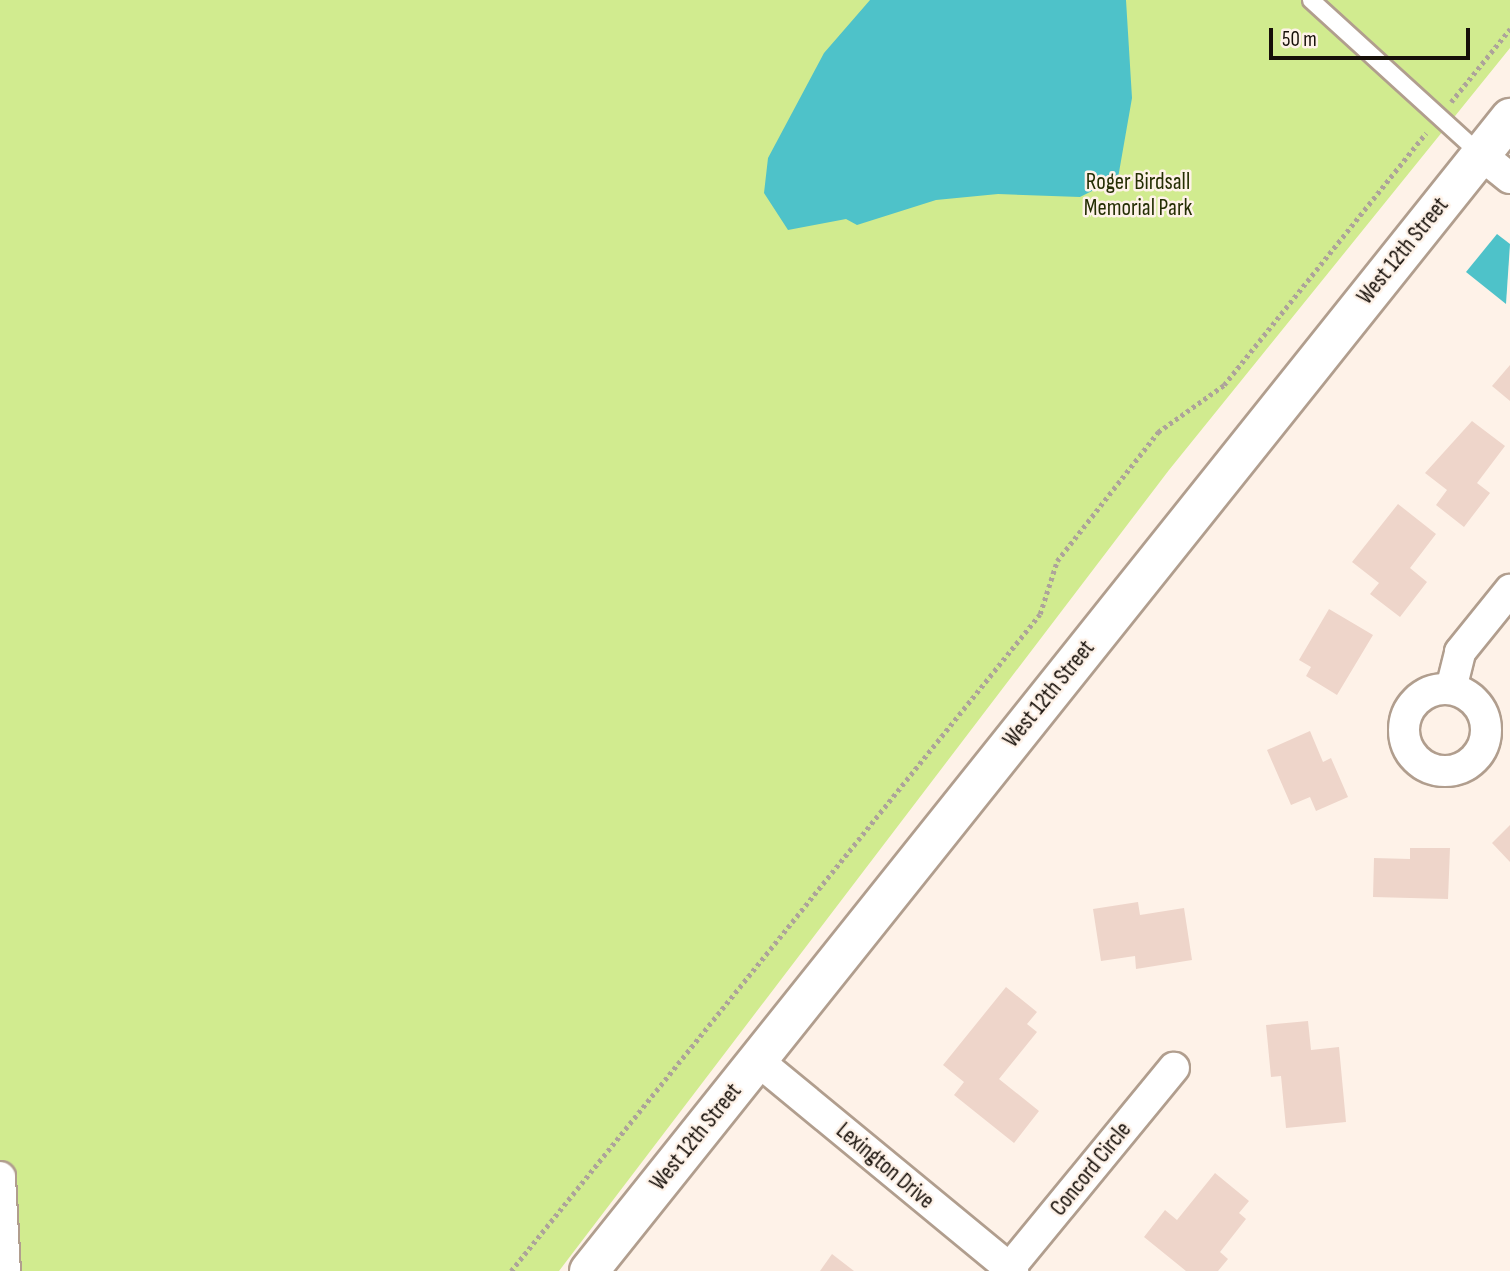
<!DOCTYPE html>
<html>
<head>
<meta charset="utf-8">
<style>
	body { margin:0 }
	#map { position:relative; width:1510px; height:1271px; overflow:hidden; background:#fef2e8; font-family:"Sofia Sans Condensed",sans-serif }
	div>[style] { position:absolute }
	.green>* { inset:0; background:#d1eb8f }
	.water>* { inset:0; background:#4ec2c9 }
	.building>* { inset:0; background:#eed5ca }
	.path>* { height:4.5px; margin-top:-2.25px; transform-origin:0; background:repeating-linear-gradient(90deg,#ada39a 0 3.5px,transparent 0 7px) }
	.roads { filter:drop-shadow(2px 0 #b19e8e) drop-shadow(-2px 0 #b19e8e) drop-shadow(0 2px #b19e8e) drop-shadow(0 -2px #b19e8e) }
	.lane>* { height:16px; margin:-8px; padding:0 8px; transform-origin:8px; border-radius:8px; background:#fff }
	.street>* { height:30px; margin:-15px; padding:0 15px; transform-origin:15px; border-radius:15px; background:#fff }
	.street>.ring { margin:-15px; padding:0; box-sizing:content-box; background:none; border:30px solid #fff; border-radius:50% }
	.secondary>* { height:38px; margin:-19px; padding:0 19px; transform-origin:19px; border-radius:19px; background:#fff }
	span { translate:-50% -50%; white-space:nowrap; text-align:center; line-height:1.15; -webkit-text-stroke:5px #fef2e8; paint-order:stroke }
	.park-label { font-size:23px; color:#252f04 }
	.street-label { font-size:23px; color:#160f09 }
	.scale { position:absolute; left:1269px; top:28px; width:201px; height:32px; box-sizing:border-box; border:4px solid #160f09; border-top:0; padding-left:9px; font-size:21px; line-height:24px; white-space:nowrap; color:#160f09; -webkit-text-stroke:5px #fef2e8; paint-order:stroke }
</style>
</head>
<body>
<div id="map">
	<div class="green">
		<div style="clip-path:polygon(0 0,1510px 0,1510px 48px,1169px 470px,559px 1271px,0 1271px)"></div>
	</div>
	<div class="water">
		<div style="clip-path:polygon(870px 0,1126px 0,1132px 98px,1118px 178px,1080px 197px,998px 194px,936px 200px,857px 225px,846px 219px,788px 230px,764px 193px,768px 158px,824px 53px)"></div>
		<div style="clip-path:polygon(1497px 234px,1510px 244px,1506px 304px,1466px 272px)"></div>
	</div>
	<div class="building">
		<div style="clip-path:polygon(1510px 365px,1510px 401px,1492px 386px)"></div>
		<div style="clip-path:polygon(1472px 421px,1505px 446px,1477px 483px,1490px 493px,1464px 527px,1436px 505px,1447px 490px,1425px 473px)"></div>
		<div style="clip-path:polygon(1398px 504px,1436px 534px,1410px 568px,1427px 582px,1400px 617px,1370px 594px,1379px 583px,1352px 562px)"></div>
		<div style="clip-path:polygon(1329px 609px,1373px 635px,1337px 695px,1306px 676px,1311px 667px,1299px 660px)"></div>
		<div style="clip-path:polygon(1310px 731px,1323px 762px,1331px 758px,1348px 797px,1316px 811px,1310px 797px,1291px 805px,1267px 750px)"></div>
		<div style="clip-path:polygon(1510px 825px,1510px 862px,1492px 843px)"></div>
		<div style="clip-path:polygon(1410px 848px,1450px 848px,1448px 899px,1373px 897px,1374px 858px,1410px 859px)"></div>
		<div style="clip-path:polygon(1138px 902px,1140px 915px,1184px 908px,1192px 960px,1136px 969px,1135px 956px,1101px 961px,1093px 909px)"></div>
		<div style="clip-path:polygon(1006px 987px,1037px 1012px,1027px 1024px,1037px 1032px,999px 1079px,1039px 1111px,1014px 1143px,954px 1095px,964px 1082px,943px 1065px)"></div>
		<div style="clip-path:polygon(1308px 1021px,1311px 1050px,1339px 1047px,1346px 1122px,1286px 1128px,1281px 1076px,1271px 1077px,1266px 1025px)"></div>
		<div style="clip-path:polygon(1215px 1173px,1249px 1201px,1239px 1213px,1246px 1219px,1220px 1252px,1228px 1259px,1218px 1271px,1186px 1271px,1144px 1237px,1165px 1210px,1177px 1220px)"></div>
		<div style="clip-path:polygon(832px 1254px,854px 1271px,820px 1271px)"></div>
	</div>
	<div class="path">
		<div style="left:1451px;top:102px;width:94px;rotate:-51.1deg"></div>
		<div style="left:511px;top:1271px;width:843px;rotate:-51.16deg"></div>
		<div style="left:1040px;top:614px;width:56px;rotate:-72.2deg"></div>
		<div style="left:1057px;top:561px;width:164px;rotate:-51.9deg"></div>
		<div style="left:1158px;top:432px;width:81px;rotate:-35.5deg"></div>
		<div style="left:1224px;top:385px;width:323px;rotate:-51.3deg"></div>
	</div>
	<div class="roads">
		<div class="lane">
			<div style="left:1311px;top:0;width:229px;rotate:42.3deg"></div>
		</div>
		<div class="street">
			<div style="left:1480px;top:154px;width:38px;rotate:39deg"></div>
			<div style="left:1451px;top:689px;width:38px;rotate:-76deg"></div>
			<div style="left:1460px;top:652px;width:80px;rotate:-51.1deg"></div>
			<div class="ring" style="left:1404px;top:689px;width:52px;height:52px"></div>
			<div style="left:757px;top:1060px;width:332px;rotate:39.5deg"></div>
			<div style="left:0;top:1177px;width:94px;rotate:87deg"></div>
			<div style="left:1007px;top:1271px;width:263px;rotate:-50.6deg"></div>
		</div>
		<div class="secondary">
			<div style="left:589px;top:1271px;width:1476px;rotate:-51.38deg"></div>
		</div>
	</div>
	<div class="park-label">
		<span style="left:1138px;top:195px">Roger Birdsall<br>Memorial Park</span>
	</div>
	<div class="street-label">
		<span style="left:1403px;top:251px;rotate:-51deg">West 12th Street</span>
		<span style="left:1049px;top:694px;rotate:-51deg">West 12th Street</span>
		<span style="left:696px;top:1137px;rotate:-51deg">West 12th Street</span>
		<span style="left:885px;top:1166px;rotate:40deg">Lexington Drive</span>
		<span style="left:1091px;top:1169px;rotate:-51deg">Concord Circle</span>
	</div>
	<div class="scale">50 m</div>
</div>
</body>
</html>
